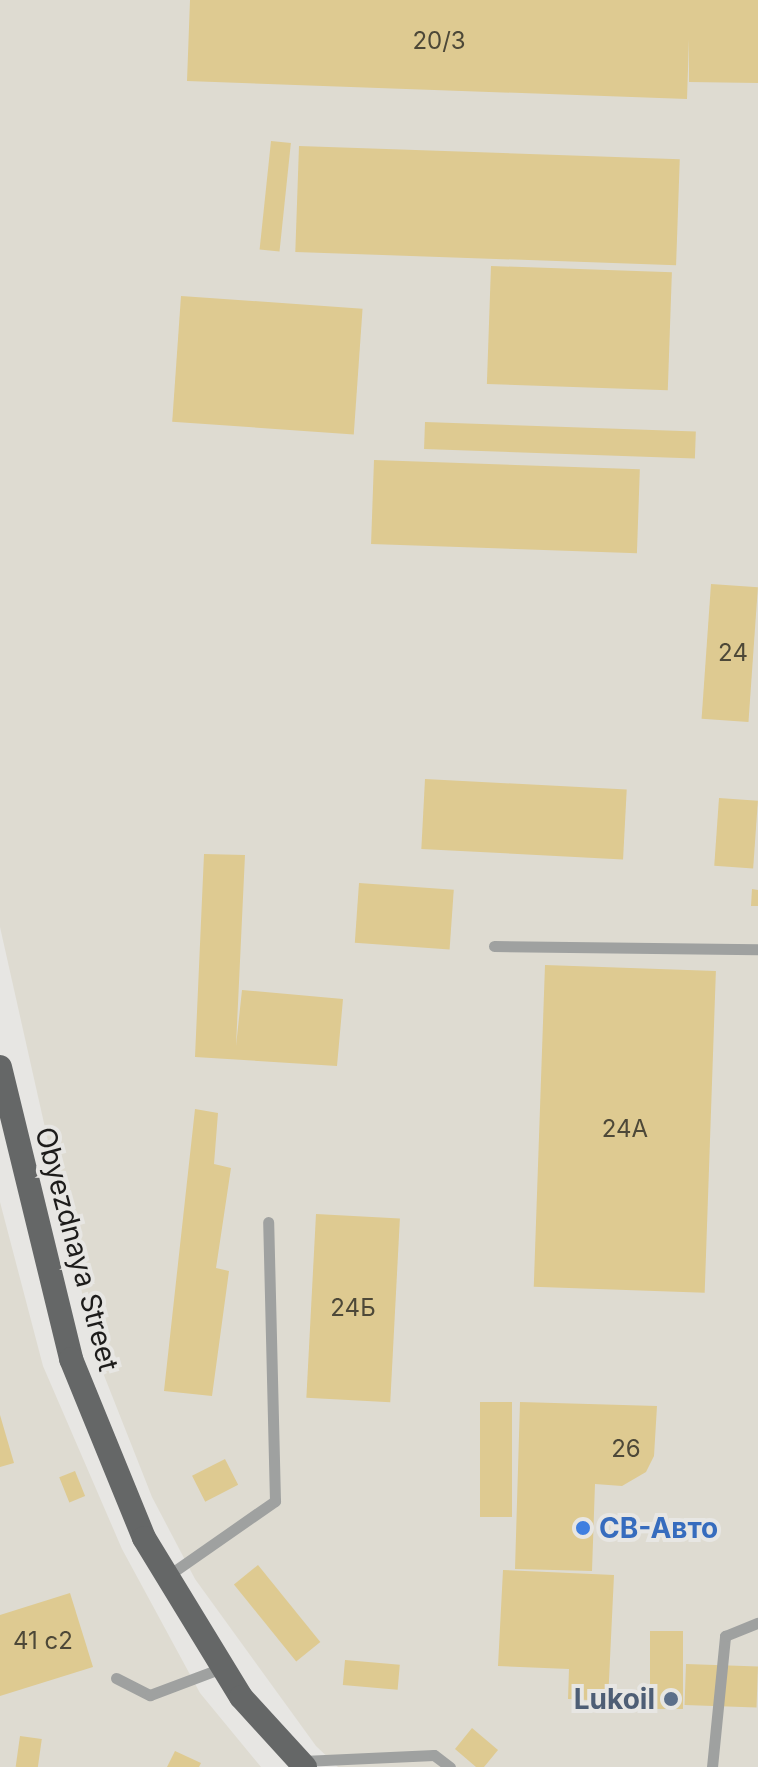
<!DOCTYPE html>
<html>
<head>
<meta charset="utf-8">
<style>
	body { margin:0 }
	#map { position:relative; width:758px; height:1767px; overflow:hidden; background:#e7e6e3; font-family:Inter,sans-serif }
	div>[style] { position:absolute }
	.built>* { inset:0; background:#dedbd1 }
	.building>* { inset:0; background:#deca91; transform-origin:0 0 }
	.service>* { height:11px; margin:-5.5px; padding:0 5.5px; transform-origin:5.5px; border-radius:5.5px; background:#9fa1a0 }
	.primary>* { height:24px; margin:-12px; padding:0 12px; transform-origin:12px; border-radius:12px; background:#656767 }
	.dots>* { width:22px; height:22px; translate:-50% -50%; box-sizing:border-box; border:4px solid #e7e6e3; border-radius:50% }
	span { translate:-50% -50%; white-space:nowrap; text-align:center; line-height:1.15; -webkit-text-stroke:8px #e7e6e3; paint-order:stroke }
	.number-label { font-size:24px; color:#4d4838 }
	.number-label span { -webkit-text-stroke-width:0 }
	.street-label { font-size:28px; color:#1d1c1b }
	.shop-label { font-size:28px; color:#366cbe; font-weight:700 }
	.left { translate:0 -50%; text-align:left }
	.service-label { font-size:28px; color:#4e5e75; font-weight:700 }
	.right { translate:-100% -50%; text-align:right }
</style>
</head>
<body>
<div id="map">
	<div class="built">
		<div style="clip-path:polygon(0 0,758px 0,758px 1767px,338px 1767px,316px 1746px,195px 1579px,152px 1497px,96px 1355px,0 927px)"></div>
		<div style="clip-path:polygon(0 1202px,43px 1366px,122px 1549px,200px 1693px,261px 1767px,0 1767px)"></div>
	</div>
	<div class="building">
		<div style="clip-path:polygon(190px 0,758px 0,758px 83px,689px 82px,689px 39px,687px 99px,187px 81px)"></div>
		<div style="left:271px;top:141px;width:20px;height:109px;rotate:6deg"></div>
		<div style="left:299px;top:146px;width:381px;height:106px;rotate:2deg"></div>
		<div style="left:491px;top:266px;width:181px;height:118px;rotate:2deg"></div>
		<div style="left:181px;top:296px;width:182px;height:126px;rotate:4deg"></div>
		<div style="left:425px;top:422px;width:271px;height:27px;rotate:2deg"></div>
		<div style="left:374px;top:460px;width:266px;height:84px;rotate:2deg"></div>
		<div style="left:711px;top:584px;width:47px;height:135px;rotate:4deg"></div>
		<div style="left:425px;top:779px;width:202px;height:70px;rotate:3deg"></div>
		<div style="left:719px;top:798px;width:39px;height:68px;rotate:4deg"></div>
		<div style="clip-path:polygon(204px 854px,245px 855px,236px 1046px,242px 990px,343px 999px,337px 1066px,195px 1057px)"></div>
		<div style="left:359px;top:883px;width:95px;height:60px;rotate:4deg"></div>
		<div style="clip-path:polygon(752px 889px,758px 890px,758px 906px,751px 906px)"></div>
		<div style="left:545px;top:965px;width:171px;height:322px;rotate:2deg"></div>
		<div style="clip-path:polygon(195px 1109px,218px 1113px,214px 1164px,231px 1168px,216px 1268px,229px 1271px,212px 1396px,164px 1391px)"></div>
		<div style="left:316px;top:1214px;width:84px;height:184px;rotate:3deg"></div>
		<div style="left:480px;top:1402px;width:32px;height:115px"></div>
		<div style="clip-path:polygon(520px 1402px,657px 1406px,654px 1456px,646px 1472px,622px 1486px,595px 1484px,592px 1571px,515px 1569px)"></div>
		<div style="clip-path:polygon(0 1415px,14px 1463px,0 1467px)"></div>
		<div style="left:225px;top:1459px;width:29px;height:37px;rotate:63deg"></div>
		<div style="left:75px;top:1471px;width:27px;height:17px;rotate:68deg"></div>
		<div style="left:258px;top:1565px;width:99px;height:31px;rotate:51deg"></div>
		<div style="clip-path:polygon(503px 1570px,614px 1575px,608px 1701px,568px 1699px,569px 1669px,498px 1666px)"></div>
		<div style="clip-path:polygon(70px 1593px,93px 1667px,0 1696px,0 1615px)"></div>
		<div style="left:650px;top:1631px;width:33px;height:78px"></div>
		<div style="left:345px;top:1660px;width:55px;height:25px;rotate:5deg"></div>
		<div style="left:686px;top:1664px;width:72px;height:41px;rotate:2deg"></div>
		<div style="clip-path:polygon(472px 1728px,498px 1750px,484px 1767px,476px 1767px,455px 1749px)"></div>
		<div style="left:20px;top:1736px;width:22px;height:31px;rotate:8deg"></div>
		<div style="clip-path:polygon(175px 1751px,201px 1763px,199px 1767px,167px 1767px)"></div>
	</div>
	<div class="service">
		<div style="left:494px;top:946px;width:264px;rotate:0.7deg"></div>
		<div style="left:166px;top:1577px;width:133px;rotate:-34.9deg"></div>
		<div style="left:275px;top:1501px;width:279px;rotate:-91.4deg"></div>
		<div style="left:116px;top:1678px;width:38px;rotate:27deg"></div>
		<div style="left:150px;top:1695px;width:77px;rotate:-20.6deg"></div>
		<div style="left:303px;top:1761px;width:131px;rotate:-2.6deg"></div>
		<div style="left:434px;top:1755px;width:20px;rotate:37deg"></div>
		<div style="left:712px;top:1767px;width:132px;rotate:-84.3deg"></div>
		<div style="left:725px;top:1636px;width:35px;rotate:-22deg"></div>
	</div>
	<div class="primary">
		<div style="left:0;top:1067px;width:301px;rotate:76.3deg"></div>
		<div style="left:71px;top:1359px;width:193px;rotate:67.8deg"></div>
		<div style="left:144px;top:1538px;width:186px;rotate:58.6deg"></div>
		<div style="left:241px;top:1697px;width:95px;rotate:47.6deg"></div>
	</div>
	<div class="dots">
		<div style="left:583px;top:1528px;background:#3f7fe0"></div>
		<div style="left:671px;top:1699px;background:#5c6f8a"></div>
	</div>
	<div class="number-label">
		<span style="left:439px;top:41px">20/3</span>
		<span style="left:733px;top:653px">24</span>
		<span style="left:625px;top:1129px">24А</span>
		<span style="left:353px;top:1308px">24Б</span>
		<span style="left:626px;top:1449px">26</span>
		<span style="left:43px;top:1641px">41 с2</span>
	</div>
	<div class="street-label">
		<span style="left:77px;top:1249px;rotate:75deg">Obyezdnaya Street</span>
	</div>
	<div class="shop-label">
		<span class="left" style="left:599px;top:1528px">СВ-Авто</span>
	</div>
	<div class="service-label">
		<span class="right" style="left:655px;top:1699px">Lukoil</span>
	</div>
</div>
</body>
</html>
